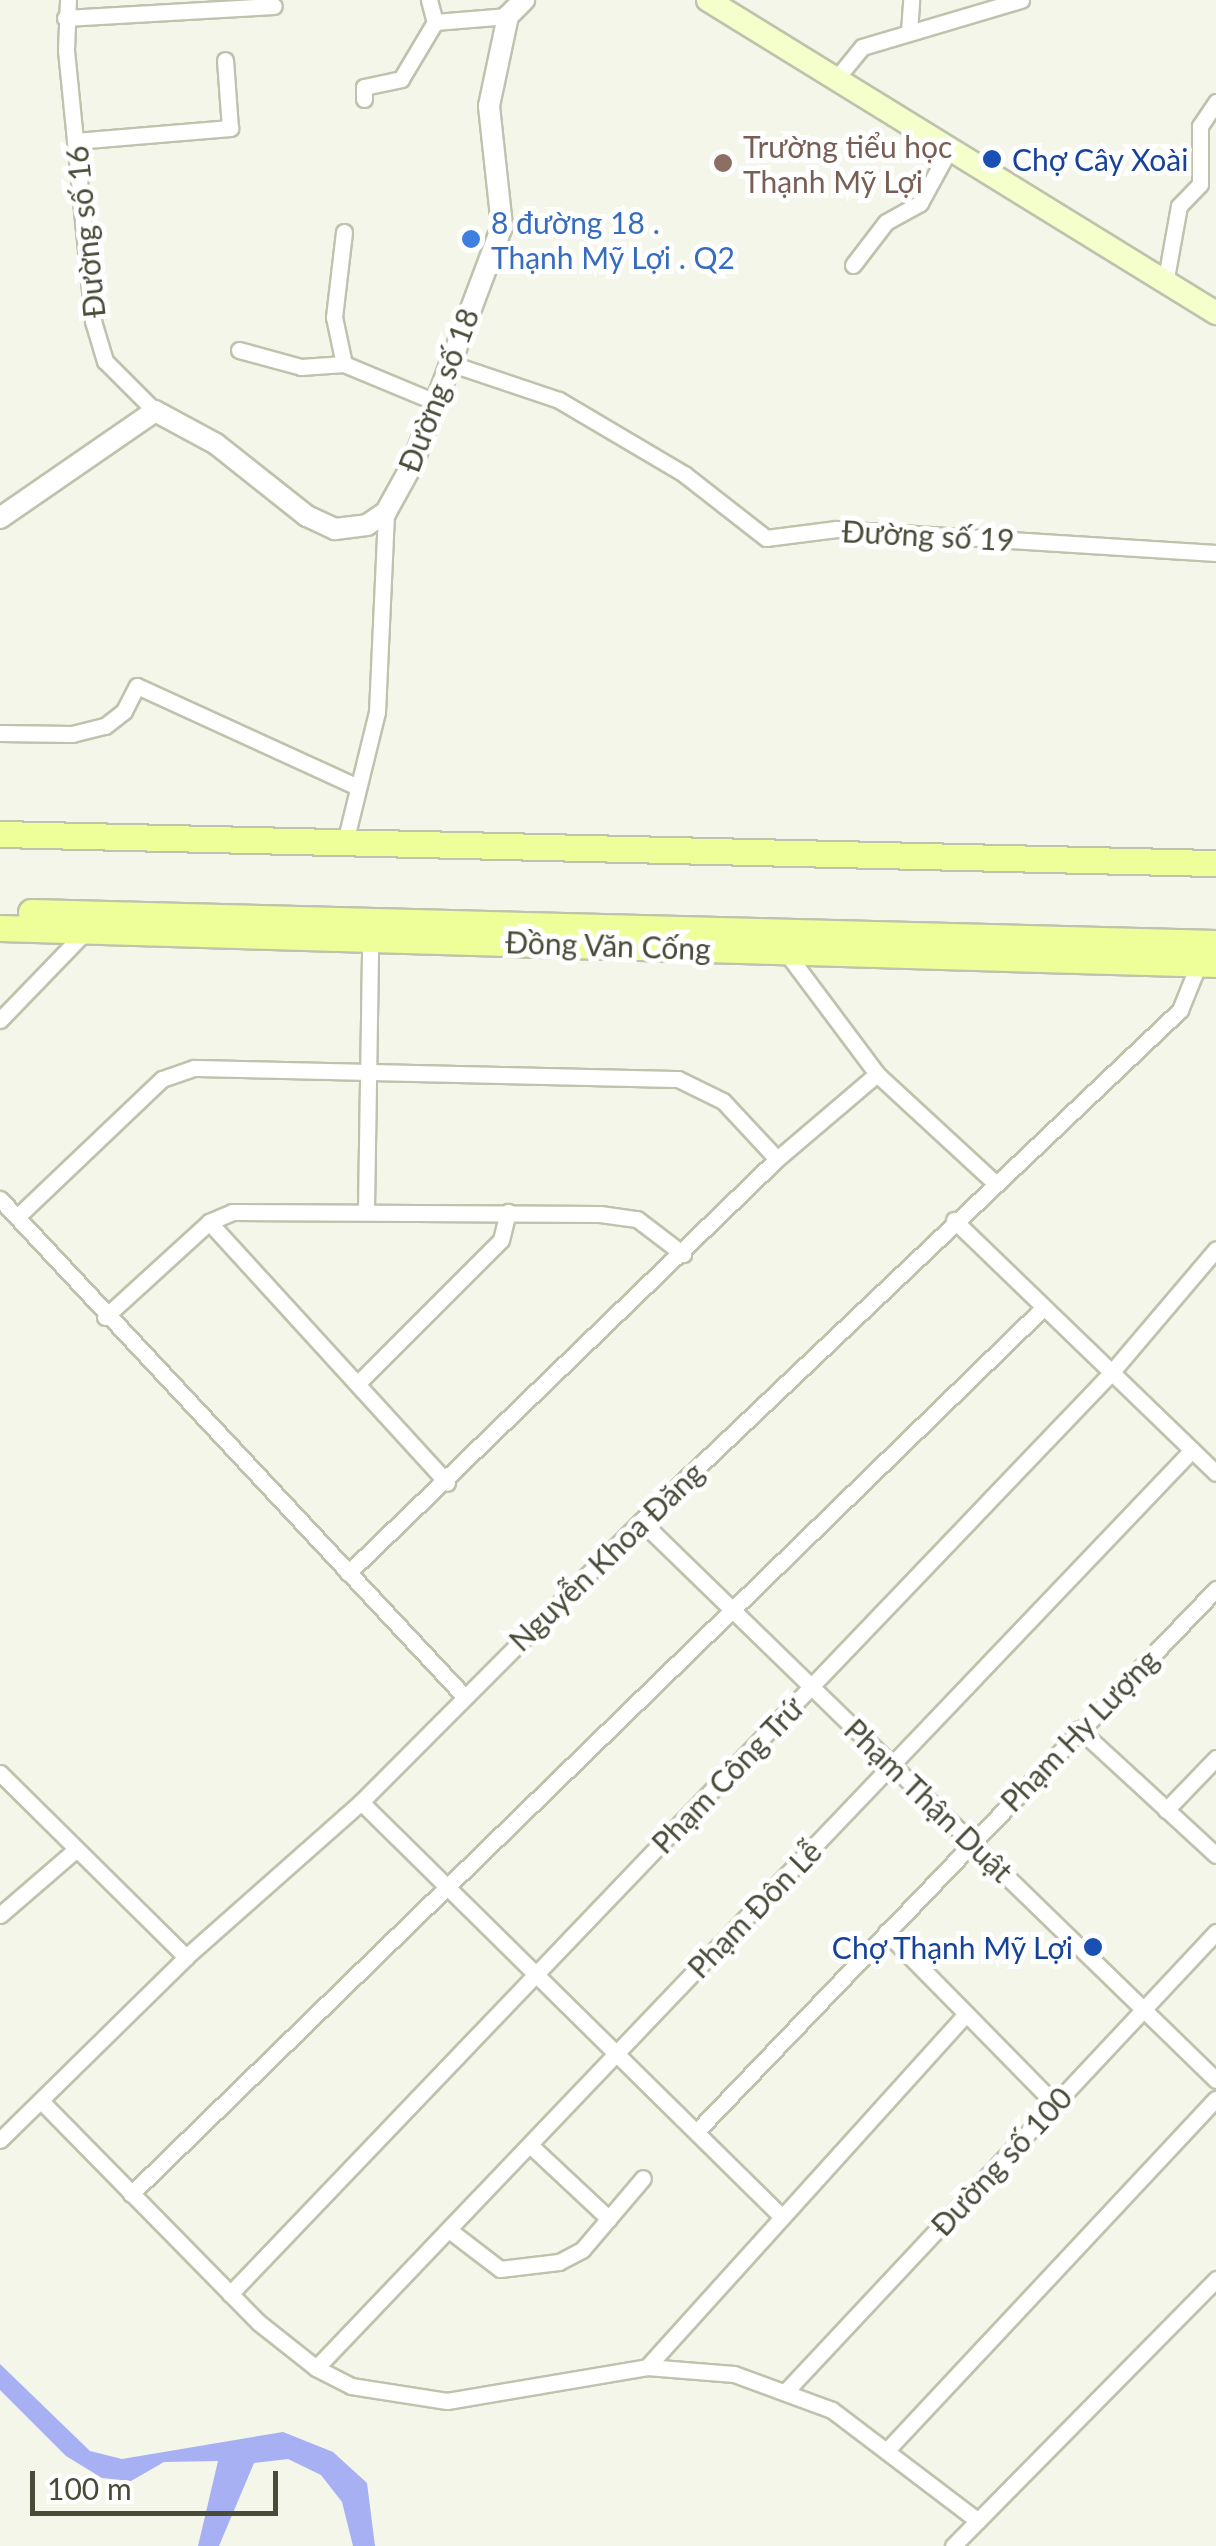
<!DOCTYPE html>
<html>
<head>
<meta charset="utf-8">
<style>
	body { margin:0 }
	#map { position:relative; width:1216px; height:2546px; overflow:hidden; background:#f4f6ea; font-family:Lato,sans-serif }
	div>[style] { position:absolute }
	.water>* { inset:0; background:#a6b0f3 }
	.roads { filter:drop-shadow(2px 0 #bfc2ac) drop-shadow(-2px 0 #bfc2ac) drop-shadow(0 2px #bfc2ac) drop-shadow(0 -2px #bfc2ac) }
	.minor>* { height:15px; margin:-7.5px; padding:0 7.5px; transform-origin:7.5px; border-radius:7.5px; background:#fff }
	.tertiary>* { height:20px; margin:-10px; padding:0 10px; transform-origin:10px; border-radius:10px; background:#fff }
	.secondary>* { height:22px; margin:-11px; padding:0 11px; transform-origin:11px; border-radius:11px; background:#f4ffcb }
	.primary>* { height:25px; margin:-12.5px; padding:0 12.5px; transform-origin:12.5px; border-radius:12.5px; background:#eeff9a }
	.dots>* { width:28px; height:28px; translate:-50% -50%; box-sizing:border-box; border:5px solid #fff; border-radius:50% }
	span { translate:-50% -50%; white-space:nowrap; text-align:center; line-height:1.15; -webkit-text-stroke:10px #fff; paint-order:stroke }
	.education-label { font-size:30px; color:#785e54 }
	.left { translate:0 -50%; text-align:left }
	.transit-label { font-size:30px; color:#164399 }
	.right { translate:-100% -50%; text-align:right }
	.shop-label { font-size:30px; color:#366cbe }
	.street-label { font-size:30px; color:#494a38 }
	.scale { position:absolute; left:30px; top:2471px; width:248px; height:45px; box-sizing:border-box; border:5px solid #494a38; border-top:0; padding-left:12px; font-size:30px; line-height:35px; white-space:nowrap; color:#494a38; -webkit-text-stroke:8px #fff; paint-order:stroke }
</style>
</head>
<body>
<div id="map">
	<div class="water">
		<div style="clip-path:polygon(0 2364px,90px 2451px,122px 2459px,283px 2432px,333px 2452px,367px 2483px,375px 2546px,353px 2546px,342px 2502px,321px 2475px,288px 2459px,254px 2463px,219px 2546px,198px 2546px,218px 2461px,164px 2462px,131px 2481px,102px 2478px,66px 2456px,0 2390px)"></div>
	</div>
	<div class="roads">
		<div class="minor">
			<div style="left:68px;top:0;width:50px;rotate:92.3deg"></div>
			<div style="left:66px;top:50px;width:272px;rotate:84.3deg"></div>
			<div style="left:93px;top:321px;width:42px;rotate:73.3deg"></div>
			<div style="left:105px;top:361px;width:71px;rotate:45deg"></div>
			<div style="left:429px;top:0;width:23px;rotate:75deg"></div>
			<div style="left:65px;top:18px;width:209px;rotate:-3.3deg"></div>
			<div style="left:909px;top:32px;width:32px;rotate:-86deg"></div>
			<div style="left:836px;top:79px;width:41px;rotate:-50.9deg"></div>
			<div style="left:862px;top:47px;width:166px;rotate:-16.5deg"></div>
			<div style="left:364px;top:99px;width:12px;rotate:-90deg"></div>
			<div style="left:364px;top:87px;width:38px;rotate:-12deg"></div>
			<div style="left:401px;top:79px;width:66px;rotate:-59.2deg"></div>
			<div style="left:435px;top:22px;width:73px;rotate:-4.7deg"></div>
			<div style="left:75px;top:141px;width:156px;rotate:-4.8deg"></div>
			<div style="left:230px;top:128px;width:68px;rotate:-94.2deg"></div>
			<div style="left:344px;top:232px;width:86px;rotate:96.7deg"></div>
			<div style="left:334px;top:317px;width:48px;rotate:78deg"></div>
			<div style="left:344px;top:364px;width:96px;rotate:22.6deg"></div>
			<div style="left:853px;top:265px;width:54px;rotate:-52.5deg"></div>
			<div style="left:886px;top:222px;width:39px;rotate:-29deg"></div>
			<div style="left:920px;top:203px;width:63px;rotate:-61.4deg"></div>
			<div style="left:1166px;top:278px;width:73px;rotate:-79.8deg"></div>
			<div style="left:1179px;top:206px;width:30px;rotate:-46deg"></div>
			<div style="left:1200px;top:184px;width:58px;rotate:-90deg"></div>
			<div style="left:1200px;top:126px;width:29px;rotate:-56deg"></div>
			<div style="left:239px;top:350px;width:64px;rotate:15.3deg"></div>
			<div style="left:301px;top:367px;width:43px;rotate:-4deg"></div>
			<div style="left:449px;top:363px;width:116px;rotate:18.6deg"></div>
			<div style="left:559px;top:400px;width:145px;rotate:30.6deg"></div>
			<div style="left:684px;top:474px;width:104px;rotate:38deg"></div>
			<div style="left:766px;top:538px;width:71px;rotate:-7.3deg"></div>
			<div style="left:836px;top:529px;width:381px;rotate:3.6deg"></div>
			<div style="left:0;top:733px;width:72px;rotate:0.8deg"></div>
			<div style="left:72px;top:734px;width:34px;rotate:-14deg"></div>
			<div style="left:105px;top:726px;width:24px;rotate:-38deg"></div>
			<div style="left:124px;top:711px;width:28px;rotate:-63deg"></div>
			<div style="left:137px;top:686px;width:243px;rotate:24.6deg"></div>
			<div style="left:348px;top:830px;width:122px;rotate:-76.2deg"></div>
			<div style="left:377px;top:712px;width:200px;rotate:-87.4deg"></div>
			<div style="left:785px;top:951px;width:154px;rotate:53.2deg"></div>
			<div style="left:877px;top:1074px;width:162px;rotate:42.7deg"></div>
			<div style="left:0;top:1020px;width:124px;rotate:-46deg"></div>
			<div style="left:0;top:1199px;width:680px;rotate:46.97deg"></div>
			<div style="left:366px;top:1209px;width:266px;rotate:-89.1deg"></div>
			<div style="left:17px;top:1217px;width:200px;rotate:-43.6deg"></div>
			<div style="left:162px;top:1079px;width:34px;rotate:-19deg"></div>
			<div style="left:194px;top:1068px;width:484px;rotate:1.3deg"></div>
			<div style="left:678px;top:1079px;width:50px;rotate:26.1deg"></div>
			<div style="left:723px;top:1101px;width:79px;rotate:47deg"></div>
			<div style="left:954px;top:1220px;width:364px;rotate:44deg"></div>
			<div style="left:209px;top:1222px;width:353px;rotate:47.6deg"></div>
			<div style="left:105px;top:1317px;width:141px;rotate:-42.4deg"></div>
			<div style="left:209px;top:1222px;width:25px;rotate:-23deg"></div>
			<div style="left:232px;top:1212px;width:368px;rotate:0.3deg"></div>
			<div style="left:600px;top:1214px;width:37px;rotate:8deg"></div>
			<div style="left:637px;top:1219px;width:58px;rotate:37.3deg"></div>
			<div style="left:360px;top:1381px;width:199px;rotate:-45deg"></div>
			<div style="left:501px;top:1240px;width:29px;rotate:-76deg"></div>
			<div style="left:641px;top:1521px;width:802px;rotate:44.19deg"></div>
			<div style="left:348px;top:1573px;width:596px;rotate:-43.98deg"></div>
			<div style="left:777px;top:1159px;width:131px;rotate:-40.4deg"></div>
			<div style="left:1079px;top:1729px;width:186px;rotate:42.6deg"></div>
			<div style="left:0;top:1773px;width:262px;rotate:44.7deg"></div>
			<div style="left:361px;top:1802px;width:591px;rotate:44.59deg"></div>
			<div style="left:1166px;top:1810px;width:72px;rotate:-46.1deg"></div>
			<div style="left:0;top:1915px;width:96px;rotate:-40.8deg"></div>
			<div style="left:886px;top:1932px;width:241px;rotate:45.5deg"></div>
			<div style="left:42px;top:2102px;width:308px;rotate:45.5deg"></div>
			<div style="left:258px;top:2322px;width:74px;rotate:38.4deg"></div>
			<div style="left:316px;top:2368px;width:39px;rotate:27deg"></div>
			<div style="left:351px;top:2386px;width:97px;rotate:8.9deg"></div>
			<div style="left:447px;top:2401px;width:203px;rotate:-9.6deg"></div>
			<div style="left:647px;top:2367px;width:87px;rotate:4.6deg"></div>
			<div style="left:734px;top:2374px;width:104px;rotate:20.2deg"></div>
			<div style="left:832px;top:2410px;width:183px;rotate:37.2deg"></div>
			<div style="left:696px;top:2132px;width:752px;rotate:-46.24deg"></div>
			<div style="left:0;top:2140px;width:261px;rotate:-44.5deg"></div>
			<div style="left:186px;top:1957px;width:234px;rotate:-41.5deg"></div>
			<div style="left:361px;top:1802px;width:397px;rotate:-45.1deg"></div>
			<div style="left:641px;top:1521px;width:743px;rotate:-43.47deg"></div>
			<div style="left:1180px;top:1010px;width:51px;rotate:-68deg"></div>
			<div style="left:530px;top:2145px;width:108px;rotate:43.1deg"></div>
			<div style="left:131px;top:2194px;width:1272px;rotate:-44.17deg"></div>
			<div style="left:449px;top:2230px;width:64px;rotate:37.4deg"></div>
			<div style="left:500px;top:2269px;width:59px;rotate:-6.8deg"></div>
			<div style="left:559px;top:2262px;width:26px;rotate:-28deg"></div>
			<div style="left:582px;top:2250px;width:94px;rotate:-49.7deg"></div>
			<div style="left:230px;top:2294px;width:1275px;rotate:-46.27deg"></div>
			<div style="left:1111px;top:1373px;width:162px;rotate:-49.7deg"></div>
			<div style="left:647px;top:2367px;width:476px;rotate:-47.9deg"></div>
			<div style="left:316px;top:2368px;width:1269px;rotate:-46.34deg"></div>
			<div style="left:787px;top:2390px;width:628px;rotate:-46.87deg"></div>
			<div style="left:889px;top:2448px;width:478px;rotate:-46.9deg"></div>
			<div style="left:953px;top:2546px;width:375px;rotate:-45.4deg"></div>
		</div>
		<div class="tertiary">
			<div style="left:0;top:518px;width:188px;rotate:-34.6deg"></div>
			<div style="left:155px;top:411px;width:69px;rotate:28.4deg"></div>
			<div style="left:216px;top:444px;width:116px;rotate:38.4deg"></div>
			<div style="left:307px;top:516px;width:31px;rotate:25deg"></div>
			<div style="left:335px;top:529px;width:32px;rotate:-7deg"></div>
			<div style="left:367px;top:525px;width:23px;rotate:-34deg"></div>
			<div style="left:386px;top:512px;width:56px;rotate:-61.1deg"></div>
			<div style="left:413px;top:463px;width:253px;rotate:-69.4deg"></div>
			<div style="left:502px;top:226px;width:121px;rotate:-96.2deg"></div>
			<div style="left:489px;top:106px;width:92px;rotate:-78.1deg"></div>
			<div style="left:508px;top:16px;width:23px;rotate:-45deg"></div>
		</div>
		<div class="secondary">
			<div style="left:708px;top:0;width:597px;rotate:31.64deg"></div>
		</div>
		<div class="primary">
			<div style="left:0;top:834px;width:1216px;rotate:1.37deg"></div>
			<div style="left:31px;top:912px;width:1185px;rotate:1.5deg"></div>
			<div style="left:0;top:928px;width:1217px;rotate:1.7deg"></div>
		</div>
	</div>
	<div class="dots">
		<div style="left:992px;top:159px;background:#1a4fb4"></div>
		<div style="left:723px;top:163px;background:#8d6e63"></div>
		<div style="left:471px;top:239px;background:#3f7fe0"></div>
		<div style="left:1093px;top:1947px;background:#1a4fb4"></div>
	</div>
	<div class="education-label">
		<span class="left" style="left:743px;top:163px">Trường tiểu học<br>Thạnh Mỹ Lợi</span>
	</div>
	<div class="transit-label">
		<span class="left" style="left:1012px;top:159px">Chợ Cây Xoài</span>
		<span class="right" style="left:1073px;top:1947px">Chợ Thạnh Mỹ Lợi</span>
	</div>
	<div class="shop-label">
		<span class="left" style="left:491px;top:239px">8 đường 18 .<br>Thạnh Mỹ Lợi . Q2</span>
	</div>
	<div class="street-label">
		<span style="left:85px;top:232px;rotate:-96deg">Đường số 16</span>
		<span style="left:438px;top:390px;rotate:-69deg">Đường số 18</span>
		<span style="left:928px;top:535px;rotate:3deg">Đường số 19</span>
		<span style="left:608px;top:945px;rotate:2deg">Đồng Văn Cống</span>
		<span style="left:606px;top:1556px;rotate:-44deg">Nguyễn Khoa Đăng</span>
		<span style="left:1079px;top:1730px;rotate:-46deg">Phạm Hy Lượng</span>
		<span style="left:727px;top:1775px;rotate:-46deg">Phạm Công Trứ</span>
		<span style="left:929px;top:1800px;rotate:44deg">Phạm Thận Duật</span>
		<span style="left:754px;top:1909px;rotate:-46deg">Phạm Đôn Lễ</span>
		<span style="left:1001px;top:2161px;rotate:-47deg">Đường số 100</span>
	</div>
	<div class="scale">100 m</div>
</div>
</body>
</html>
